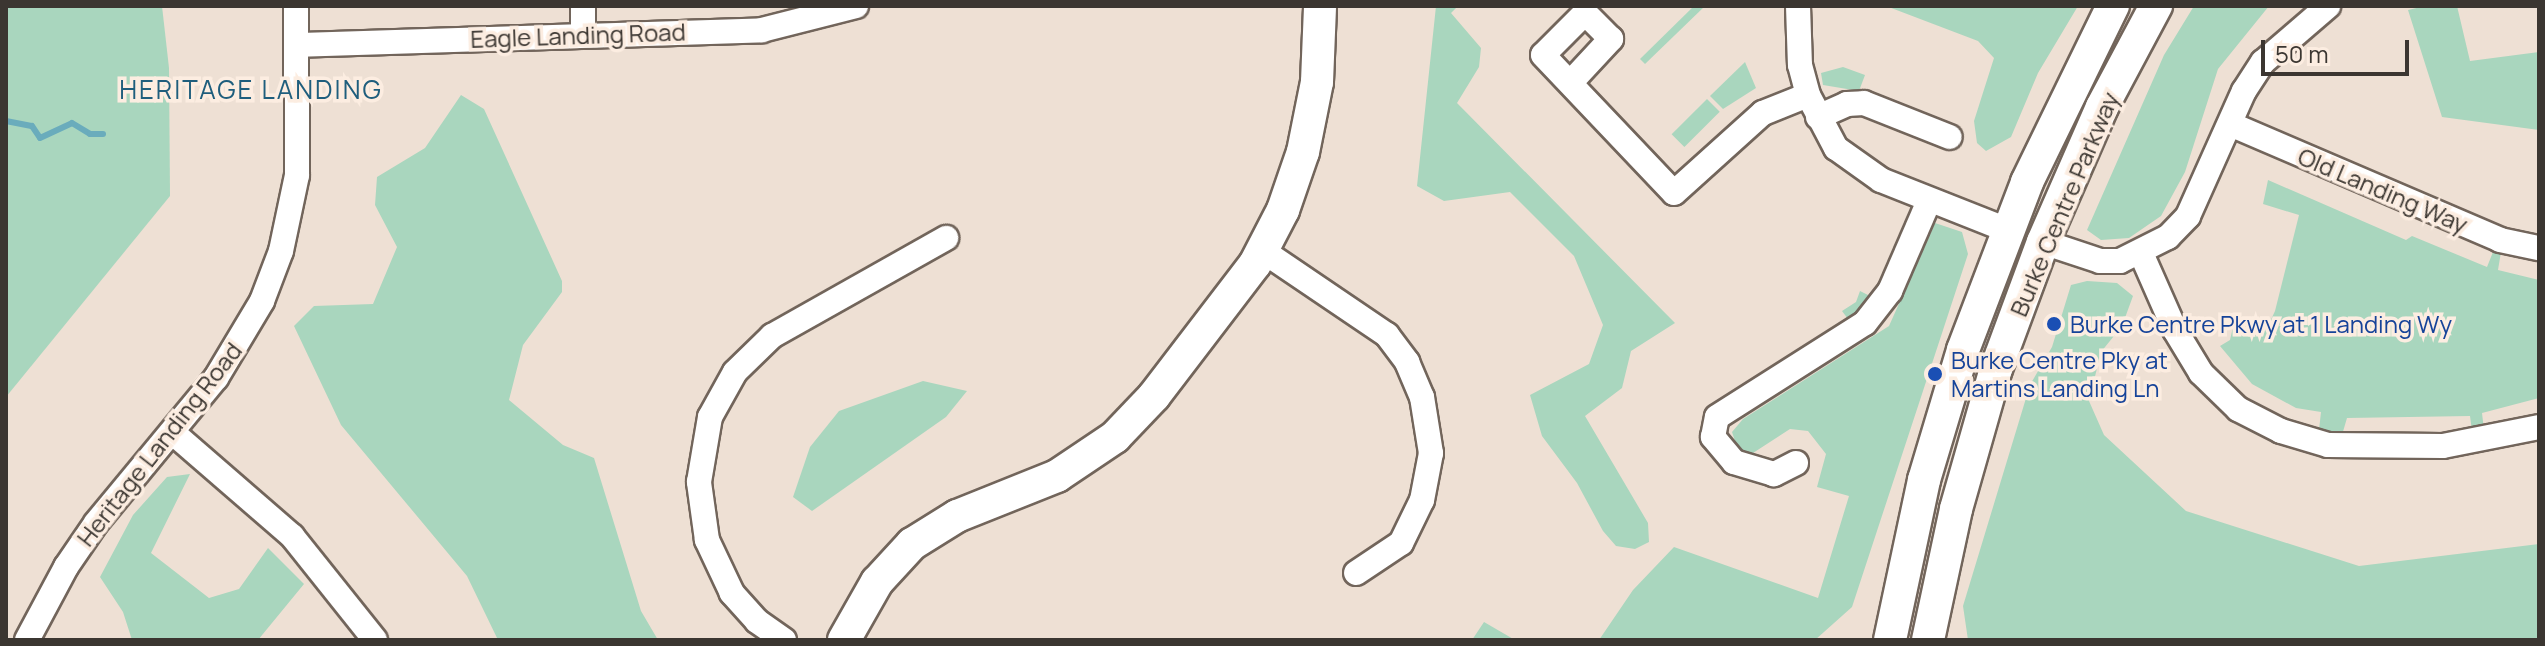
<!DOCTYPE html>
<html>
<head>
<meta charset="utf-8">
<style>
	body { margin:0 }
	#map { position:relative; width:2545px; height:646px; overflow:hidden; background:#eee0d4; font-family:Manrope,sans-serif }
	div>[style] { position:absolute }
	.green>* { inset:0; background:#a9d6be; transform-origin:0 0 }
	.stream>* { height:6px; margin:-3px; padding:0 3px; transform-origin:3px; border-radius:3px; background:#6aacbc }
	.roads { filter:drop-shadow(2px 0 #72655b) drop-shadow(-2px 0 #72655b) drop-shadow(0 2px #72655b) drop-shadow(0 -2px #72655b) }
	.street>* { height:24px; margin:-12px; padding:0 12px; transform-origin:12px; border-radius:12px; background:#fff }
	.secondary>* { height:32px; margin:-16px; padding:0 16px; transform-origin:16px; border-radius:16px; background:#fff }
	.dots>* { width:22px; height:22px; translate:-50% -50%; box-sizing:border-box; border:4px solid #fcede1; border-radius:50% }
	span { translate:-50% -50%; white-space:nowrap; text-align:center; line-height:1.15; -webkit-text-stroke:7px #fcede1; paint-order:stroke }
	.street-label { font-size:24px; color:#3b3631 }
	.transit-label { font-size:24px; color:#164399 }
	.left { translate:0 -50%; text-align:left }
	.neighbourhood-label { font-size:26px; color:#1f5e7d; letter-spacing:2px }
	.frame { position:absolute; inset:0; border:8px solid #3b3631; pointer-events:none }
	.scale { position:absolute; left:2261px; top:40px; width:148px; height:36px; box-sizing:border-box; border:4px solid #3b3631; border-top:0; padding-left:10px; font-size:24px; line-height:28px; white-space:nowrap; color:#3b3631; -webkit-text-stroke:6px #fcede1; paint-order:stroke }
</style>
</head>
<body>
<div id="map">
	<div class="green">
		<div style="clip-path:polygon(6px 6px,162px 6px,169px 68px,170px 196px,6px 397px)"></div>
		<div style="clip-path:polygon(1436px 6px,1458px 6px,1451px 13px,1481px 48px,1479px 67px,1457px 103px,1675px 323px,1631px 351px,1622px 388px,1585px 416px,1648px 523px,1649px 542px,1635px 549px,1616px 546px,1603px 531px,1577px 483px,1542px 436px,1530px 395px,1589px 364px,1603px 325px,1574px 256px,1510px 192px,1444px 201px,1417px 186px)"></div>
		<div style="clip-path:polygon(1694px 6px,1705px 6px,1645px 64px,1640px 59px)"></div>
		<div style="clip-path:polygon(1886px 6px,1960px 7px,2078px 6px,2038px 73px,2011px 137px,1986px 151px,1977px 143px,1974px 121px,1994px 58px,1978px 41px)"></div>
		<div style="clip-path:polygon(2194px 6px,2269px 6px,2218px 69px,2185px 172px,2161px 216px,2129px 238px,2101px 240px,2087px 230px,2164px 55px)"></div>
		<div style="clip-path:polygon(2425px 6px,2457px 6px,2470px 61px,2539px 52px,2539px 130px,2442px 117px,2408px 10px)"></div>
		<div style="clip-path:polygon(1745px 62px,1756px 88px,1723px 109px,1710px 96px)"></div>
		<div style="clip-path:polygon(1843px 67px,1865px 75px,1859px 91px,1823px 85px,1821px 73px)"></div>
		<div style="clip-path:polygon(461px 95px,484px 109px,562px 281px,562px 292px,523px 345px,509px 400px,563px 445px,594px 458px,641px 611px,658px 640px,498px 640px,467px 576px,341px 425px,294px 326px,314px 306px,373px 304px,397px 247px,375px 205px,377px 177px,425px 148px)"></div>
		<div style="left:1707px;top:99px;width:18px;height:50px;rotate:45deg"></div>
		<div style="clip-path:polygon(2268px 180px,2406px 240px,2412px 236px,2487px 267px,2493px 252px,2501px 252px,2498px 270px,2539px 280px,2539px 398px,2482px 413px,2484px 430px,2472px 431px,2470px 416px,2347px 418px,2342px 435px,2319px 430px,2321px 412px,2296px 408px,2252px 384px,2220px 346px,2230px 340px,2235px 318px,2269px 324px,2275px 311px,2299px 215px,2263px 204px)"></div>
		<div style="clip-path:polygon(1935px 223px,1962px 232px,1968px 254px,1852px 607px,1815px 640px,1599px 640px,1633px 590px,1674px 547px,1818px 598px,1849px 496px,1817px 487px,1826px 454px,1808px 431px,1790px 429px,1753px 453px,1738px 450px,1732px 432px,1743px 419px,1889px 326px)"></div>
		<div style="clip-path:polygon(2087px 281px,2117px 283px,2133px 296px,2122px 326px,2101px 352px,2089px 401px,2104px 435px,2186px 511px,2359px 566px,2539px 544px,2539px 640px,1968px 640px,1963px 606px,2030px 385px,2052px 347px,2071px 285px)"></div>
		<div style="clip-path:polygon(1860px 291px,1872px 297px,1851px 323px,1842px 311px,1856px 302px)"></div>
		<div style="clip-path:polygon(923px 381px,967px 391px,946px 417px,812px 511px,793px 497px,810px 447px,839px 411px)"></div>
		<div style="clip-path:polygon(190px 474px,151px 553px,209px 598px,239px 589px,268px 548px,304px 584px,258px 640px,132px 640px,123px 612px,100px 577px,133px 515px,167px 477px)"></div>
		<div style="clip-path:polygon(1484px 622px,1515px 640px,1472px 640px)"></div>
	</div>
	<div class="stream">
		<div style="left:6px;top:121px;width:26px;rotate:11deg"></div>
		<div style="left:32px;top:126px;width:14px;rotate:56deg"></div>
		<div style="left:40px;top:138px;width:35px;rotate:-25deg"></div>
		<div style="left:72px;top:123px;width:21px;rotate:31deg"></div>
		<div style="left:90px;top:134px;width:13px"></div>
	</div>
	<div class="roads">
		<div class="street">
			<div style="left:583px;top:6px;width:29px;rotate:90deg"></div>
			<div style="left:1798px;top:6px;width:59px;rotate:88.1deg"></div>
			<div style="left:1800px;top:65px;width:31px;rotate:75deg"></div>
			<div style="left:1808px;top:95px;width:60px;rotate:62.2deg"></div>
			<div style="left:1836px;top:148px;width:55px;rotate:35.4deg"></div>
			<div style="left:1881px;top:180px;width:136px;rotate:21.6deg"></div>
			<div style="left:297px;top:45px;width:465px;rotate:-1.8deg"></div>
			<div style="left:762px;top:30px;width:97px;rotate:-14.3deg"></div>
			<div style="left:1571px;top:82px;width:59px;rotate:-47.1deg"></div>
			<div style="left:1611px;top:39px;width:37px;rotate:-135deg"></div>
			<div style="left:1585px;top:13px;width:59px;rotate:135deg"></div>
			<div style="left:1543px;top:55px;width:190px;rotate:46.5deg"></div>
			<div style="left:1674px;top:193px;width:120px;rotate:-42deg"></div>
			<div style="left:1763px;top:113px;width:48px;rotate:-21.8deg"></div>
			<div style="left:1818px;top:117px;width:32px;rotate:-24deg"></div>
			<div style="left:1847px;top:104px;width:17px;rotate:-3deg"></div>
			<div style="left:1864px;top:103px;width:92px;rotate:21.6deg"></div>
			<div style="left:2230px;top:124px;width:294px;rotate:23.2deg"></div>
			<div style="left:2500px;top:240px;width:40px;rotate:12deg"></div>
			<div style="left:2043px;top:242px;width:60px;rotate:18.4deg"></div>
			<div style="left:2100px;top:261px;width:20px"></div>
			<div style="left:2120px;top:261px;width:54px;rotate:-26.6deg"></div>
			<div style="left:2168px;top:237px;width:29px;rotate:-46deg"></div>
			<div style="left:2188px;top:216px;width:137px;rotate:-65.9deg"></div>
			<div style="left:2244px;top:91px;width:35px;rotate:-57deg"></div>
			<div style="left:2263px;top:62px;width:86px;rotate:-40.7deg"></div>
			<div style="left:1263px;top:251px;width:150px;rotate:34.1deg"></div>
			<div style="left:1387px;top:335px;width:34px;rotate:53deg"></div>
			<div style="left:1407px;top:362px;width:38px;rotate:67deg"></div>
			<div style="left:1422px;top:397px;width:57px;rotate:80.9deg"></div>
			<div style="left:1431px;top:453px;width:48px;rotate:100.8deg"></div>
			<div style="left:1422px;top:500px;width:48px;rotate:116deg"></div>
			<div style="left:1401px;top:543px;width:54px;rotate:146.3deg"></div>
			<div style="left:2141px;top:253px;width:84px;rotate:66.2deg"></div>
			<div style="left:2175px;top:330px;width:50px;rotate:58.8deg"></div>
			<div style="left:2201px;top:373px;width:52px;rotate:44.2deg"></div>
			<div style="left:2238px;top:409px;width:48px;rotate:27.1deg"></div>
			<div style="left:2281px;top:431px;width:49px;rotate:16.6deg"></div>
			<div style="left:2328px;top:445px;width:115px;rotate:0.5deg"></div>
			<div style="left:2443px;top:446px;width:98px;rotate:-11.2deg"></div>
			<div style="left:172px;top:432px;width:159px;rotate:40.9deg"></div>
			<div style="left:292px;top:536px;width:133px;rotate:51.4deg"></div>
			<div style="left:1796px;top:463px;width:25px;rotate:153deg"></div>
			<div style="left:1774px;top:474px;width:42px;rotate:-163.3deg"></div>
			<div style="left:1734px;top:462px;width:33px;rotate:-130deg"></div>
			<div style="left:1713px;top:437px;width:20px;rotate:-79deg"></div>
			<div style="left:1717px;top:417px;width:175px;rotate:-32.4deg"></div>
			<div style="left:1865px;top:323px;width:41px;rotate:-52deg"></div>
			<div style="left:1890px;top:291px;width:98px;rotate:-66.6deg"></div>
			<div style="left:27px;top:640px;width:83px;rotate:-61.9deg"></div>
			<div style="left:66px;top:567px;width:53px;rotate:-55.7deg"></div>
			<div style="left:96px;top:523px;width:188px;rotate:-50.4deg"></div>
			<div style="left:216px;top:378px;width:90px;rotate:-59.1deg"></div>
			<div style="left:262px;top:301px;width:53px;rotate:-69.2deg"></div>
			<div style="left:281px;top:251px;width:78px;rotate:-78.1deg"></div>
			<div style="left:297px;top:175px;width:169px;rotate:-90.3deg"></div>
			<div style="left:784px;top:640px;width:33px;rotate:-145deg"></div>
			<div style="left:757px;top:621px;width:38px;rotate:-132deg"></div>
			<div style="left:732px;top:593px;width:59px;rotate:-115.3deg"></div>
			<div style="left:707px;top:540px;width:59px;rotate:-97.9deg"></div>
			<div style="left:699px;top:482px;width:66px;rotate:-80.4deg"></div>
			<div style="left:710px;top:417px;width:51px;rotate:-60.9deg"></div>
			<div style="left:735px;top:372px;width:52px;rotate:-44.2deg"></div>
			<div style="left:772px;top:336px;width:200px;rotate:-29.4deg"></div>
		</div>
		<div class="secondary">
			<div style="left:844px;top:640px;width:67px;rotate:-60.4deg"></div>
			<div style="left:877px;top:582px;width:52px;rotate:-47.4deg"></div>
			<div style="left:912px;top:544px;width:53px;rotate:-31.9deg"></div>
			<div style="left:957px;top:516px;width:108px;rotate:-21.8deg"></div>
			<div style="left:1057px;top:476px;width:70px;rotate:-33.9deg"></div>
			<div style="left:1115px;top:437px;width:57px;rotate:-46.4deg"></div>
			<div style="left:1154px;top:396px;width:166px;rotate:-52.6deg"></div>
			<div style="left:1255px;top:264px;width:61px;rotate:-62.6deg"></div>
			<div style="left:1283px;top:210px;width:61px;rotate:-71deg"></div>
			<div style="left:1303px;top:152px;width:71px;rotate:-78.7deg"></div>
			<div style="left:1317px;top:82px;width:76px;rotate:-87.7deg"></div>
			<div style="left:1890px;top:640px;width:164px;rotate:-78deg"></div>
			<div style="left:1924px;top:480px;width:136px;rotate:-73.3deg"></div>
			<div style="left:1963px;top:350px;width:180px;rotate:-69.1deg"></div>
			<div style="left:2027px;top:182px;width:196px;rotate:-64deg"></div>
			<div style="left:1928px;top:640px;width:134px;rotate:-77.9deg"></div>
			<div style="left:1956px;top:509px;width:146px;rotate:-74.1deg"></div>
			<div style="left:1996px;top:369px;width:135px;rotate:-69.7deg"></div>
			<div style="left:2043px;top:242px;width:147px;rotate:-66.4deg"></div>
			<div style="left:2102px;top:107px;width:115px;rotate:-61.9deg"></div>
		</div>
	</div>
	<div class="dots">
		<div style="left:2054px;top:324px;background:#1a4fb4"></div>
		<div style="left:1935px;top:374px;background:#1a4fb4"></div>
	</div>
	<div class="street-label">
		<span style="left:578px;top:35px;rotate:-2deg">Eagle Landing Road</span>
		<span style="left:2383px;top:190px;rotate:23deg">Old Landing Way</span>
		<span style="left:2064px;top:204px;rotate:-67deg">Burke Centre Parkway</span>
		<span style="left:159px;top:444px;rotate:-52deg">Heritage Landing Road</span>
	</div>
	<div class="transit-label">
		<span class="left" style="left:2070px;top:324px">Burke Centre Pkwy at 1 Landing Wy</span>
		<span class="left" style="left:1951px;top:374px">Burke Centre Pky at<br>Martins Landing Ln</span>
	</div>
	<div class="neighbourhood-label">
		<span style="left:251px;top:90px">HERITAGE LANDING</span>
	</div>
	<div class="frame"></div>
	<div class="scale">50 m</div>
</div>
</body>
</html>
